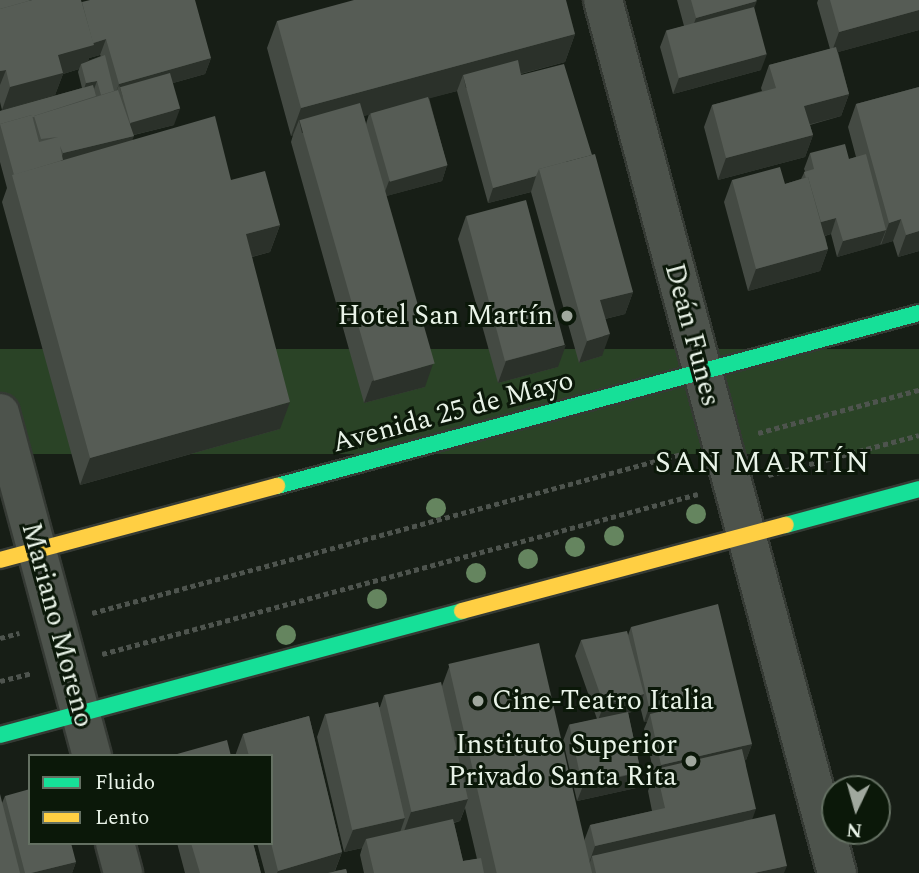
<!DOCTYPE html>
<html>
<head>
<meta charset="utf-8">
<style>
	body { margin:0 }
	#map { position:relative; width:919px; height:873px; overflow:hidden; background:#171e16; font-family:Spectral,serif }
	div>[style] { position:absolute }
	.green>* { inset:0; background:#2a4326; transform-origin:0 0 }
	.path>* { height:4.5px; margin-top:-2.25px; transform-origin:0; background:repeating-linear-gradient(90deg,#4e544e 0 5px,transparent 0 8.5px) }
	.roads { filter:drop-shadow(2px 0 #353a34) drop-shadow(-2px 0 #353a34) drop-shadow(0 2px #353a34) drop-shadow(0 -2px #353a34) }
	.street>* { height:38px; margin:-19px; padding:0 19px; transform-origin:19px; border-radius:19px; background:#4d534c }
	.fast>* { height:16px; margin:-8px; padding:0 8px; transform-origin:8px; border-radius:8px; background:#16e098 }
	.slow>* { height:16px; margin:-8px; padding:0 8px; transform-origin:8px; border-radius:8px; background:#ffcf43 }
	.trees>* { width:20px; height:20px; margin:-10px; border-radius:50%; background:#65855f }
	.wall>* { inset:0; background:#444a43 }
	.shaded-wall>* { inset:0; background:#2b312a }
	.building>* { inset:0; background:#565c55; transform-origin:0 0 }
	.dots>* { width:19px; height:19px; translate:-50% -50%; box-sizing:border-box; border:4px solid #0b1809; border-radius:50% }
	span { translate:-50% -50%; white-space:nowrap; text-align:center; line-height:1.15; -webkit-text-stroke:6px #0b1809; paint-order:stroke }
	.poi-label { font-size:28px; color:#e9f3e8 }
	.right { translate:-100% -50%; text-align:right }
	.left { translate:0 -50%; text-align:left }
	.street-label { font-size:28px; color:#e9f3e8 }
	.neighbourhood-label { font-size:30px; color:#e9f3e8; letter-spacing:2px }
	.legend { position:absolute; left:28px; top:754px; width:245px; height:91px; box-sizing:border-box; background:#0b1809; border:2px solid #647062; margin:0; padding:9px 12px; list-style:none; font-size:21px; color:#e9f3e8 }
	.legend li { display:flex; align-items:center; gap:14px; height:35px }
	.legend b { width:35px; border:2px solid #647062 }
	.north { position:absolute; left:821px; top:775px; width:70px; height:70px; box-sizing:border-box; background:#0b1809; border:2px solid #647062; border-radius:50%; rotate:185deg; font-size:19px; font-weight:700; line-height:28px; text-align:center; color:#e9f3e8 }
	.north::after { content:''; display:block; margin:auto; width:24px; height:32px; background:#a0a89e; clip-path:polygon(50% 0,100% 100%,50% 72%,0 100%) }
</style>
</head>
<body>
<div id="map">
	<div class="green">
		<div style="left:919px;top:349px;width:105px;height:952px;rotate:90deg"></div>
	</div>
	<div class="path">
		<div style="left:758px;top:433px;width:167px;rotate:-15deg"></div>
		<div style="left:768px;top:475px;width:156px;rotate:-14.8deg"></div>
		<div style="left:92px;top:613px;width:614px;rotate:-15.1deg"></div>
		<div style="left:0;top:638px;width:20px;rotate:-15deg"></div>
		<div style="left:102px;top:654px;width:617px;rotate:-15.03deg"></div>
		<div style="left:0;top:681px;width:33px;rotate:-14deg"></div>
	</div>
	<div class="roads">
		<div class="street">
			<div style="left:603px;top:0;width:904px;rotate:75deg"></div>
			<div style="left:0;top:413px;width:355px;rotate:75deg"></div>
			<div style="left:115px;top:843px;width:31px;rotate:75deg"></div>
		</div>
		<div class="fast">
			<div style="left:277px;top:486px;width:665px;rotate:-15.08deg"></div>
			<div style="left:786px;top:525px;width:138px;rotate:-15.1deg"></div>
			<div style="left:0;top:735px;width:478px;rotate:-15deg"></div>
		</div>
		<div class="slow">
			<div style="left:0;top:560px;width:287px;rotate:-15deg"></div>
			<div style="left:462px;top:611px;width:335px;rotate:-14.9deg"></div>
		</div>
	</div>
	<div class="trees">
		<div style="left:436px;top:508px"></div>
		<div style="left:696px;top:514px"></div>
		<div style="left:614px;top:536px"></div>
		<div style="left:575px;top:547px"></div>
		<div style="left:528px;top:559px"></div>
		<div style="left:476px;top:573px"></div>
		<div style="left:377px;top:599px"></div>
		<div style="left:286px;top:635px"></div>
	</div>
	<div class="wall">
		<div style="clip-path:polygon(evenodd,0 0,82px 2px,211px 58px,205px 74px,173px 83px,174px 125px,134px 135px,132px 140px,231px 180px,280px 225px,270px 252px,252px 257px,280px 429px,80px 485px,2px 202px,7px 188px,0 162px,0 111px,82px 88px,78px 72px,79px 69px,63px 74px,55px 95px,2px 110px,0 102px,0 0,100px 55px,101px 56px,88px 61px,89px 58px,100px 55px)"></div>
		<div style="clip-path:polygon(677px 0,756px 0,754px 7px,761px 70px,673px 94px,660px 47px,666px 31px,684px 26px)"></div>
		<div style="clip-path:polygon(818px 0,919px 0,919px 30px,838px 52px,849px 94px,841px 116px,810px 125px,813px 135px,805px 157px,718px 180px,704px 127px,712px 105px,762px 91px,761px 88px,769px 65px,830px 49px,817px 3px)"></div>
		<div style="clip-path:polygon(evenodd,277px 21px,575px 34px,565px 62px,521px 74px,633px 292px,625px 314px,605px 319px,602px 356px,579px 363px,531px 192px,488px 203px,457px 91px,429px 98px,447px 165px,442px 181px,386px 196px,425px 387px,364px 403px,291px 142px,293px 135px,291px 136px,267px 48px,277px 21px,369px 114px,366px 124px,364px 116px,369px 114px)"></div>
		<div style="clip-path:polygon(919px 87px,919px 251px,898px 257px,893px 241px,837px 257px,831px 234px,825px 236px,828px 249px,820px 271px,748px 291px,724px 202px,732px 180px,785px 184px,801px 179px,805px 171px,804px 169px,810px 153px,849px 159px,856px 157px,848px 127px,856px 104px)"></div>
		<div style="clip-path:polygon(466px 216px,558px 367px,498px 383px,458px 239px)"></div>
		<div style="clip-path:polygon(evenodd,631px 627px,752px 744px,746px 760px,745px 760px,752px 820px,784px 873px,364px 873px,360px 855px,362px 848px,344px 852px,317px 737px,325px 714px,380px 707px,384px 695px,442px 686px,449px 667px,584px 841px,590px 825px,652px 811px,648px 791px,654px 774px,644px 729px,647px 722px,644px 722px,640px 706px,639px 710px,628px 713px,641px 772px,636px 788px,577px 801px,563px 741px,569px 725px,597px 719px,575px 656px,581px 640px,628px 635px,631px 627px,465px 808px,477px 859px,463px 861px,454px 823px,460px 821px,465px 808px)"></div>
		<div style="clip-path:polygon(309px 716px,342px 852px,335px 871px,346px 869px,347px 873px,265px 873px,257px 843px,271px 843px,271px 756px,235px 756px,243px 734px)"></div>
		<div style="clip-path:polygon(5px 796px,76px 862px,72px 873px,0 873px,2px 803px)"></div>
		<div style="clip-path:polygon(177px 843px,253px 843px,261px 873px,185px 873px)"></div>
	</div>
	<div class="shaded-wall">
		<div style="clip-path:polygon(757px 1px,748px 23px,688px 40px,696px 18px)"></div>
		<div style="clip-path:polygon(919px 10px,919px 30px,831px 54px,839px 32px)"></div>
		<div style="clip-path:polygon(575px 34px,565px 62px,466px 88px,463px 75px,457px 91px,302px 133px,299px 120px,293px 135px,291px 136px,301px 108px)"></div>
		<div style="clip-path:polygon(106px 39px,100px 55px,89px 58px,86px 67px,81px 64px,79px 69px,63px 74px,55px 95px,2px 110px,10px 87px,58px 55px)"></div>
		<div style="clip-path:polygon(767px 54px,761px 70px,673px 94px,679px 78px)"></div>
		<div style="clip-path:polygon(211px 58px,205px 74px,123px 97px,119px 85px,113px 100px,119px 84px)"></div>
		<div style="clip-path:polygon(6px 70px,0 85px,0 71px)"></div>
		<div style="clip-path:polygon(97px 81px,94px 89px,83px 92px,86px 83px)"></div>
		<div style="clip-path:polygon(849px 94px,841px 116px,796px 128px,804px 106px)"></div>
		<div style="clip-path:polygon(180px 109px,174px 125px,125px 137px,131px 122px)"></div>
		<div style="clip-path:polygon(813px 135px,805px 157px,718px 180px,726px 158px)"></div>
		<div style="clip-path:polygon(134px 136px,128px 151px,60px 163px,63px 153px)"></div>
		<div style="clip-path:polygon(447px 165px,442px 181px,383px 197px,389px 181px)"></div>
		<div style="clip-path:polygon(536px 176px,531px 192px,488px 203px,493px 188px)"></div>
		<div style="clip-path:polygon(836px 218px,831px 234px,813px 239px,818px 223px)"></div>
		<div style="clip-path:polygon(901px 219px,893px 241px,881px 245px,889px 223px)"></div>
		<div style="clip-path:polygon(280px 225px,270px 252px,236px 261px,246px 234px)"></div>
		<div style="clip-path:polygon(886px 230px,880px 245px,837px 257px,843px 241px)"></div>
		<div style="clip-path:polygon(919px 231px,919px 251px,898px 257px,906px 235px)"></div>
		<div style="clip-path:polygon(828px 249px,820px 271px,748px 291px,756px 269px)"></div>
		<div style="clip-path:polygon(633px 292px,625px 314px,592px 322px,600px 300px)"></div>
		<div style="clip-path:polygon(610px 334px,602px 356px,579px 363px,587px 341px)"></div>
		<div style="clip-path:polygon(566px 345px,558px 367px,498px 383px,506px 361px)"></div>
		<div style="clip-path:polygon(433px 364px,425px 387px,364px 403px,372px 381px)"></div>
		<div style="clip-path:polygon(290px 402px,280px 429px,80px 485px,90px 458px)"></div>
		<div style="clip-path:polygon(644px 694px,639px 710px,598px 720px,604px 705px)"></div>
		<div style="clip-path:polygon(694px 696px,689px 712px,650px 714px,647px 722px,644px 722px,649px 707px)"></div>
		<div style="clip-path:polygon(752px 744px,746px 760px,658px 780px,657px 775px,661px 765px)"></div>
		<div style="clip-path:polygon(641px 772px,636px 788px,577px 801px,583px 786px)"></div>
		<div style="clip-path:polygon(468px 799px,460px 821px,403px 834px,411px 812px)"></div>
		<div style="clip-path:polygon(756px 809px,748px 831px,592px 856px,588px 868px,587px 869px,595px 846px)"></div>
		<div style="clip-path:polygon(405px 818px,397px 841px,366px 839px,362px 848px,344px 852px,353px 830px)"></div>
		<div style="clip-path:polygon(342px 852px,334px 873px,277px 873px,278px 871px)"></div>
		<div style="clip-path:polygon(76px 862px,72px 873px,31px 873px)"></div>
		<div style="clip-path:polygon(787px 866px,784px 873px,754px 873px)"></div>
	</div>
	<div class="building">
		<div style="clip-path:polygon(0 0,32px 0,0 9px)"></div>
		<div style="clip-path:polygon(32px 0,81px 0,94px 45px,58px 55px,63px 73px,10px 87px,6px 70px,0 71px,0 9px)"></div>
		<div style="clip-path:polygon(90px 0,195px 0,211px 58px,119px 84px,106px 39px,93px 43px,82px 2px)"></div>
		<div style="clip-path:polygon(354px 0,566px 0,575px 34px,301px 108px,277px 21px)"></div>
		<div style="clip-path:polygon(691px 0,756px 0,757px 1px,696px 18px)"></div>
		<div style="clip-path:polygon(830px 0,919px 0,919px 10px,839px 32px)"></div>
		<div style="left:754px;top:7px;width:49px;height:91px;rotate:75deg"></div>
		<div style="clip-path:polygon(836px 47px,849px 94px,804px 106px,813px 135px,726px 158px,712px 105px,776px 88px,769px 65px)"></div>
		<div style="clip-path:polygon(105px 55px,114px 91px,101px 95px,97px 81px,86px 83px,81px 64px)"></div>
		<div style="clip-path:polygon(518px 60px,521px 75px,564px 64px,592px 155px,539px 169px,536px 176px,493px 188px,463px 75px)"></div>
		<div style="left:170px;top:73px;width:37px;height:52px;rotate:74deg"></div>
		<div style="clip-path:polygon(93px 85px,96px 96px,34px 116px,35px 117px,32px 117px,32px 115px,0 124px,0 111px)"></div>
		<div style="clip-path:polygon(919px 87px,919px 231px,906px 235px,901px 219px,889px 223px,856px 104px)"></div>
		<div style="clip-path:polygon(118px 90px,134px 136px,63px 153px,60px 146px,63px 160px,14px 175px,0 124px,32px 115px,39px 142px,58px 137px,41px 139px,34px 116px)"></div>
		<div style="left:428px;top:97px;width:71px;height:60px;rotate:74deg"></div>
		<div style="left:360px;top:103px;width:271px;height:63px;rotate:74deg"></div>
		<div style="clip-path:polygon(215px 116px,231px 180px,265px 171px,280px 225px,246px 234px,290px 402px,90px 458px,12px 175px)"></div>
		<div style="clip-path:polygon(845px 144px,849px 159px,866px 154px,886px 230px,843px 241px,836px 218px,821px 222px,808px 177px,806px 178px,804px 172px,814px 169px,810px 153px)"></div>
		<div style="clip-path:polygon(595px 154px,633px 292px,600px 300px,610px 334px,587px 341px,539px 169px)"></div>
		<div style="clip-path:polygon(780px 167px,785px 184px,808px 177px,828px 249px,756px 269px,732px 180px)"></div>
		<div style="left:526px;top:200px;width:150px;height:62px;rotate:75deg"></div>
		<div style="clip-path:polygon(718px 604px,752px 744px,661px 765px,650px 714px,696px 703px,694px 696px,649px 707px,631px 627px)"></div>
		<div style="clip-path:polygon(627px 631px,644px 694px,604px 705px,581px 640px)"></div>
		<div style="left:539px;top:643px;width:236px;height:93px;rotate:77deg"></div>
		<div style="left:441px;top:682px;width:120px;height:58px;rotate:77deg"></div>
		<div style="left:378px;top:702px;width:119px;height:54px;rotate:77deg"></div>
		<div style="left:628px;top:712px;width:61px;height:60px;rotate:78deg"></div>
		<div style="clip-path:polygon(309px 716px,342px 852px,278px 871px,271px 843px,271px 756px,249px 756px,243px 734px)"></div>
		<div style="clip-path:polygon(227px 740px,231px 756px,170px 756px)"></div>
		<div style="clip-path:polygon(742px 749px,756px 809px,595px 846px,590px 825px,665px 808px,656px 769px)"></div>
		<div style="clip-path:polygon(30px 789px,30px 843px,71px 843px,76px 862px,31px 873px,25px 873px,5px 796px)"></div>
		<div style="clip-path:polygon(0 794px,20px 873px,0 873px)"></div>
		<div style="clip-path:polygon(775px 814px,787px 866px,754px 873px,596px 873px,592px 856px)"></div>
		<div style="clip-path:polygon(453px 819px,463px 861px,481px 858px,484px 873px,374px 873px,366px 839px)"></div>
		<div style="clip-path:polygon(191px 843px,253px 843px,261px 873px,200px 873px)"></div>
		<div style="clip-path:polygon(346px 869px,347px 873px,328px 873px)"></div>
	</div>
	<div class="dots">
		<div style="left:567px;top:316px;background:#a0a89e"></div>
		<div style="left:478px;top:701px;background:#a0a89e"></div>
		<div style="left:691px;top:761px;background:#a0a89e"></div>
	</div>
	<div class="poi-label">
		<span class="right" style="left:553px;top:316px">Hotel San Martín</span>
		<span class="left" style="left:492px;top:701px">Cine-Teatro Italia</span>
		<span class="right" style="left:677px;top:761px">Instituto Superior<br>Privado Santa Rita</span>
	</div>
	<div class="street-label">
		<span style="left:692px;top:335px;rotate:75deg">Deán Funes</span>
		<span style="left:453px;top:412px;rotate:-15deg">Avenida 25 de Mayo</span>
		<span style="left:57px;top:625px;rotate:75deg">Mariano Moreno</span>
	</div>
	<div class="neighbourhood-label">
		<span style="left:763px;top:463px">SAN MARTÍN</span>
	</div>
	<ul class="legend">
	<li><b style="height:9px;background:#16e098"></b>Fluido</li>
	<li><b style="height:9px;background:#ffcf43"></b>Lento</li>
	</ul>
	<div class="north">N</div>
</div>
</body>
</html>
